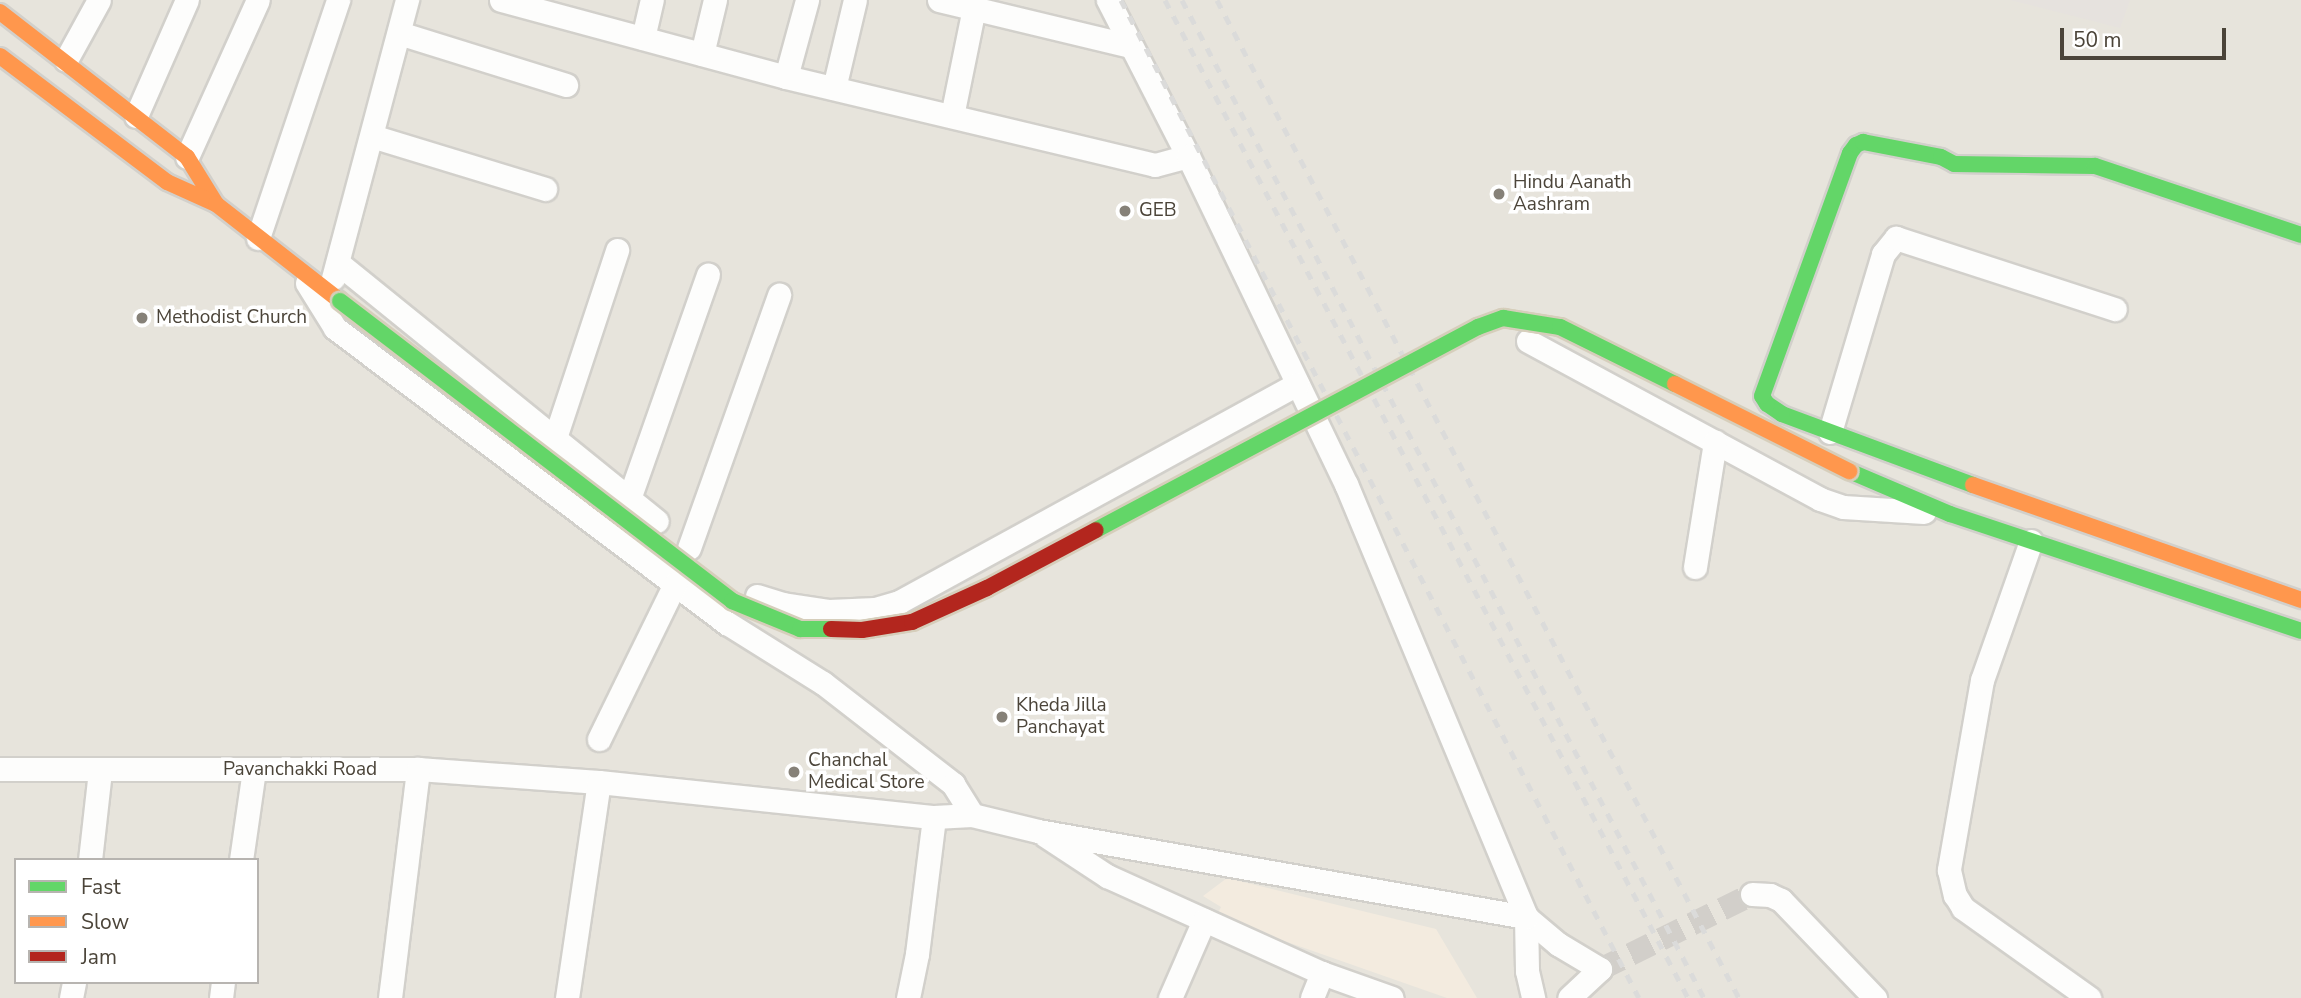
<!DOCTYPE html>
<html>
<head>
<meta charset="utf-8">
<style>
	body { margin:0 }
	#map { position:relative; width:2301px; height:998px; overflow:hidden; background:#f4f2ee; font-family:"Nunito Sans",sans-serif }
	div>[style] { position:absolute }
	.residential>* { inset:0; background:#e7e4dc }
	.commercial>* { inset:0; background:#f3ebdf }
	.industrial>* { inset:0; background:#e6e2de }
	.street-tunnel>* { height:23px; margin-top:-11.5px; transform-origin:0; background:repeating-linear-gradient(90deg,#d2cfca 0 23px,transparent 0 34px) }
	.roads { filter:drop-shadow(2px 0 #d2d0cb) drop-shadow(-2px 0 #d2d0cb) drop-shadow(0 2px #d2d0cb) drop-shadow(0 -2px #d2d0cb) }
	.street>* { height:23px; margin:-11.5px; padding:0 11.5px; transform-origin:11.5px; border-radius:11.5px; background:#fdfdfc }
	.fast>* { height:16px; margin:-8px; padding:0 8px; transform-origin:8px; border-radius:8px; background:#63d668 }
	.slow>* { height:16px; margin:-8px; padding:0 8px; transform-origin:8px; border-radius:8px; background:#ff974d }
	.rail>* { height:5px; margin-top:-2.5px; transform-origin:0; background:repeating-linear-gradient(90deg,#dbdbda 0 9px,transparent 0 18px) }
	.bridges { filter:drop-shadow(2px 0 #d6cebb) drop-shadow(-2px 0 #d6cebb) drop-shadow(0 2px #d6cebb) drop-shadow(0 -2px #d6cebb) }
	.fast-bridge>* { height:16px; margin:-8px; padding:0 8px; transform-origin:8px; border-radius:8px; background:#63d668 }
	.slow-bridge>* { height:16px; margin:-8px; padding:0 8px; transform-origin:8px; border-radius:8px; background:#ff974d }
	.jam-bridge>* { height:16px; margin:-8px; padding:0 8px; transform-origin:8px; border-radius:8px; background:#b3261e }
	.dots>* { width:19px; height:19px; translate:-50% -50%; box-sizing:border-box; border:4px solid #fff; border-radius:50% }
	span { translate:-50% -50%; white-space:nowrap; text-align:center; line-height:1.15; -webkit-text-stroke:7px #fff; paint-order:stroke }
	.poi-label { font-size:19px; color:#4b4439 }
	.left { translate:0 -50%; text-align:left }
	.street-label { font-size:19px; color:#4b4439 }
	.legend { position:absolute; left:14px; top:858px; width:245px; height:126px; box-sizing:border-box; background:#fff; border:2px solid #b7b4b0; margin:0; padding:9px 12px; list-style:none; font-size:21px; color:#4b4439 }
	.legend li { display:flex; align-items:center; gap:14px; height:35px }
	.legend b { width:35px; border:2px solid #b7b4b0 }
	.scale { position:absolute; left:2060px; top:28px; width:166px; height:32px; box-sizing:border-box; border:4px solid #4b4439; border-top:0; padding-left:9px; font-size:21px; line-height:24px; white-space:nowrap; color:#4b4439; -webkit-text-stroke:5px #fff; paint-order:stroke }
</style>
</head>
<body>
<div id="map">
	<div class="residential">
		<div style="clip-path:polygon(evenodd,0 0,2301px 0,2301px 998px,0 998px,0 0,16px 860px,257px 860px,257px 982px,16px 982px,16px 860px)"></div>
	</div>
	<div class="commercial">
		<div style="clip-path:polygon(1227px 878px,1436px 929px,1477px 998px,1447px 998px,1216px 917px,1221px 907px,1203px 896px)"></div>
	</div>
	<div class="industrial">
		<div style="clip-path:polygon(2010px 0,2130px 0,2120px 28px)"></div>
	</div>
	<div class="street-tunnel">
		<div style="left:1600px;top:969px;width:169px;rotate:-26.3deg"></div>
	</div>
	<div class="roads">
		<div class="street">
			<div style="left:501px;top:0;width:295px;rotate:15.1deg"></div>
			<div style="left:786px;top:77px;width:379px;rotate:13.4deg"></div>
			<div style="left:1155px;top:165px;width:34px;rotate:-15deg"></div>
			<div style="left:939px;top:0;width:197px;rotate:13.5deg"></div>
			<div style="left:1108px;top:0;width:175px;rotate:62.9deg"></div>
			<div style="left:1188px;top:156px;width:364px;rotate:64.3deg"></div>
			<div style="left:1346px;top:484px;width:469px;rotate:67.4deg"></div>
			<div style="left:1526px;top:917px;width:54px;rotate:88.9deg"></div>
			<div style="left:1527px;top:971px;width:28px;rotate:77deg"></div>
			<div style="left:399px;top:33px;width:175px;rotate:17.3deg"></div>
			<div style="left:643px;top:38px;width:39px;rotate:-77deg"></div>
			<div style="left:702px;top:54px;width:56px;rotate:-76.5deg"></div>
			<div style="left:66px;top:60px;width:68px;rotate:-61.2deg"></div>
			<div style="left:786px;top:77px;width:80px;rotate:-74.7deg"></div>
			<div style="left:834px;top:88px;width:90px;rotate:-76.6deg"></div>
			<div style="left:136px;top:116px;width:127px;rotate:-66.3deg"></div>
			<div style="left:952px;top:116px;width:110px;rotate:-78.5deg"></div>
			<div style="left:372px;top:136px;width:181px;rotate:17deg"></div>
			<div style="left:187px;top:157px;width:172px;rotate:-65.7deg"></div>
			<div style="left:258px;top:238px;width:251px;rotate:-71.4deg"></div>
			<div style="left:338px;top:263px;width:410px;rotate:39deg"></div>
			<div style="left:333px;top:278px;width:288px;rotate:-75.1deg"></div>
			<div style="left:307px;top:283px;width:53px;rotate:58.1deg"></div>
			<div style="left:335px;top:328px;width:491px;rotate:37deg"></div>
			<div style="left:727px;top:623px;width:113px;rotate:32deg"></div>
			<div style="left:823px;top:683px;width:165px;rotate:37.8deg"></div>
			<div style="left:953px;top:784px;width:36px;rotate:58deg"></div>
			<div style="left:1528px;top:341px;width:332px;rotate:28.4deg"></div>
			<div style="left:1820px;top:499px;width:24px;rotate:19deg"></div>
			<div style="left:1843px;top:507px;width:81px;rotate:3.5deg"></div>
			<div style="left:1830px;top:432px;width:186px;rotate:-73.4deg"></div>
			<div style="left:1883px;top:254px;width:21px;rotate:-51deg"></div>
			<div style="left:1896px;top:238px;width:230px;rotate:18deg"></div>
			<div style="left:555px;top:438px;width:198px;rotate:-71.7deg"></div>
			<div style="left:629px;top:499px;width:238px;rotate:-70.6deg"></div>
			<div style="left:2031px;top:541px;width:147px;rotate:109.4deg"></div>
			<div style="left:1982px;top:680px;width:193px;rotate:99.9deg"></div>
			<div style="left:1949px;top:870px;width:26px;rotate:77deg"></div>
			<div style="left:1955px;top:895px;width:15px;rotate:58deg"></div>
			<div style="left:1963px;top:908px;width:155px;rotate:35.5deg"></div>
			<div style="left:689px;top:548px;width:269px;rotate:-70.4deg"></div>
			<div style="left:1695px;top:567px;width:127px;rotate:-80.9deg"></div>
			<div style="left:757px;top:596px;width:27px;rotate:17deg"></div>
			<div style="left:783px;top:604px;width:47px;rotate:8.7deg"></div>
			<div style="left:829px;top:611px;width:46px;rotate:-2.5deg"></div>
			<div style="left:875px;top:609px;width:25px;rotate:-16deg"></div>
			<div style="left:899px;top:602px;width:454px;rotate:-28.7deg"></div>
			<div style="left:599px;top:739px;width:173px;rotate:-63.9deg"></div>
			<div style="left:0;top:769px;width:418px"></div>
			<div style="left:418px;top:769px;width:181px;rotate:4.1deg"></div>
			<div style="left:1046px;top:836px;width:73px;rotate:33.3deg"></div>
			<div style="left:1107px;top:876px;width:236px;rotate:24.3deg"></div>
			<div style="left:1322px;top:973px;width:27px;rotate:112deg"></div>
			<div style="left:90px;top:860px;width:90px;rotate:-83.6deg"></div>
			<div style="left:241px;top:860px;width:91px;rotate:-81.8deg"></div>
			<div style="left:1752px;top:894px;width:18px;rotate:3deg"></div>
			<div style="left:1770px;top:895px;width:12px;rotate:24deg"></div>
			<div style="left:1781px;top:900px;width:136px;rotate:46.2deg"></div>
			<div style="left:1526px;top:917px;width:42px;rotate:40.2deg"></div>
			<div style="left:1558px;top:944px;width:49px;rotate:30.8deg"></div>
			<div style="left:1600px;top:969px;width:42px;rotate:136.9deg"></div>
			<div style="left:1322px;top:973px;width:74px;rotate:19.7deg"></div>
			<div style="left:71px;top:998px;width:16px;rotate:-79deg"></div>
			<div style="left:221px;top:998px;width:16px;rotate:-83deg"></div>
			<div style="left:390px;top:998px;width:231px;rotate:-83deg"></div>
			<div style="left:567px;top:998px;width:218px;rotate:-81.6deg"></div>
			<div style="left:599px;top:782px;width:337px;rotate:6deg"></div>
			<div style="left:934px;top:817px;width:38px;rotate:-3deg"></div>
			<div style="left:972px;top:815px;width:68px;rotate:13.6deg"></div>
			<div style="left:1038px;top:831px;width:496px;rotate:10deg"></div>
			<div style="left:908px;top:998px;width:45px;rotate:-78.4deg"></div>
			<div style="left:917px;top:954px;width:138px;rotate:-82.9deg"></div>
			<div style="left:1170px;top:998px;width:85px;rotate:-66.4deg"></div>
		</div>
		<div class="fast">
			<div style="left:1849px;top:471px;width:110px;rotate:23.1deg"></div>
			<div style="left:1950px;top:514px;width:370px;rotate:18.4deg"></div>
			<div style="left:1973px;top:485px;width:204px;rotate:-159.6deg"></div>
			<div style="left:1782px;top:414px;width:18px;rotate:-146deg"></div>
			<div style="left:1767px;top:404px;width:9px;rotate:-122deg"></div>
			<div style="left:1762px;top:396px;width:258px;rotate:-70.1deg"></div>
			<div style="left:1850px;top:153px;width:10px;rotate:-53deg"></div>
			<div style="left:1856px;top:145px;width:8px;rotate:-23deg"></div>
			<div style="left:1863px;top:142px;width:79px;rotate:10.9deg"></div>
			<div style="left:1941px;top:157px;width:15px;rotate:28deg"></div>
			<div style="left:1954px;top:164px;width:141px;rotate:0.8deg"></div>
			<div style="left:2095px;top:166px;width:217px;rotate:18.5deg"></div>
		</div>
		<div class="slow">
			<div style="left:0;top:12px;width:237px;rotate:37.8deg"></div>
			<div style="left:187px;top:157px;width:55px;rotate:58.3deg"></div>
			<div style="left:0;top:56px;width:209px;rotate:37deg"></div>
			<div style="left:167px;top:182px;width:54px;rotate:24.2deg"></div>
			<div style="left:216px;top:204px;width:157px;rotate:38deg"></div>
			<div style="left:1973px;top:485px;width:348px;rotate:19.3deg"></div>
		</div>
	</div>
	<div class="rail">
		<div style="left:1121px;top:0;width:1124px;rotate:62.57deg"></div>
		<div style="left:1165px;top:0;width:1127px;rotate:62.34deg"></div>
		<div style="left:1182px;top:0;width:1126px;rotate:62.39deg"></div>
		<div style="left:1217px;top:0;width:1126px;rotate:62.39deg"></div>
	</div>
	<div class="bridges">
		<div class="fast-bridge">
			<div style="left:340px;top:301px;width:494px;rotate:37.4deg"></div>
			<div style="left:732px;top:601px;width:74px;rotate:22.4deg"></div>
			<div style="left:800px;top:629px;width:31px"></div>
			<div style="left:1096px;top:530px;width:433px;rotate:-28deg"></div>
			<div style="left:1478px;top:327px;width:27px;rotate:-20deg"></div>
			<div style="left:1503px;top:318px;width:58px;rotate:9deg"></div>
			<div style="left:1560px;top:327px;width:128px;rotate:26.4deg"></div>
		</div>
		<div class="slow-bridge">
			<div style="left:1675px;top:384px;width:195px;rotate:26.6deg"></div>
		</div>
		<div class="jam-bridge">
			<div style="left:831px;top:629px;width:31px;rotate:2deg"></div>
			<div style="left:862px;top:630px;width:51px;rotate:-9.1deg"></div>
			<div style="left:912px;top:622px;width:82px;rotate:-24.4deg"></div>
			<div style="left:987px;top:588px;width:123px;rotate:-28deg"></div>
		</div>
	</div>
	<div class="dots">
		<div style="left:1499px;top:194px;background:#868178"></div>
		<div style="left:1125px;top:211px;background:#868178"></div>
		<div style="left:142px;top:318px;background:#868178"></div>
		<div style="left:1002px;top:717px;background:#868178"></div>
		<div style="left:794px;top:772px;background:#868178"></div>
	</div>
	<div class="poi-label">
		<span class="left" style="left:1513px;top:194px">Hindu Aanath<br>Aashram</span>
		<span class="left" style="left:1139px;top:211px">GEB</span>
		<span class="left" style="left:156px;top:318px">Methodist Church</span>
		<span class="left" style="left:1016px;top:717px">Kheda Jilla<br>Panchayat</span>
		<span class="left" style="left:808px;top:772px">Chanchal<br>Medical Store</span>
	</div>
	<div class="street-label">
		<span style="left:300px;top:770px">Pavanchakki Road</span>
	</div>
	<ul class="legend">
	<li><b style="height:9px;background:#63d668"></b>Fast</li>
	<li><b style="height:9px;background:#ff974d"></b>Slow</li>
	<li><b style="height:9px;background:#b3261e"></b>Jam</li>
	</ul>
	<div class="scale">50 m</div>
</div>
</body>
</html>
